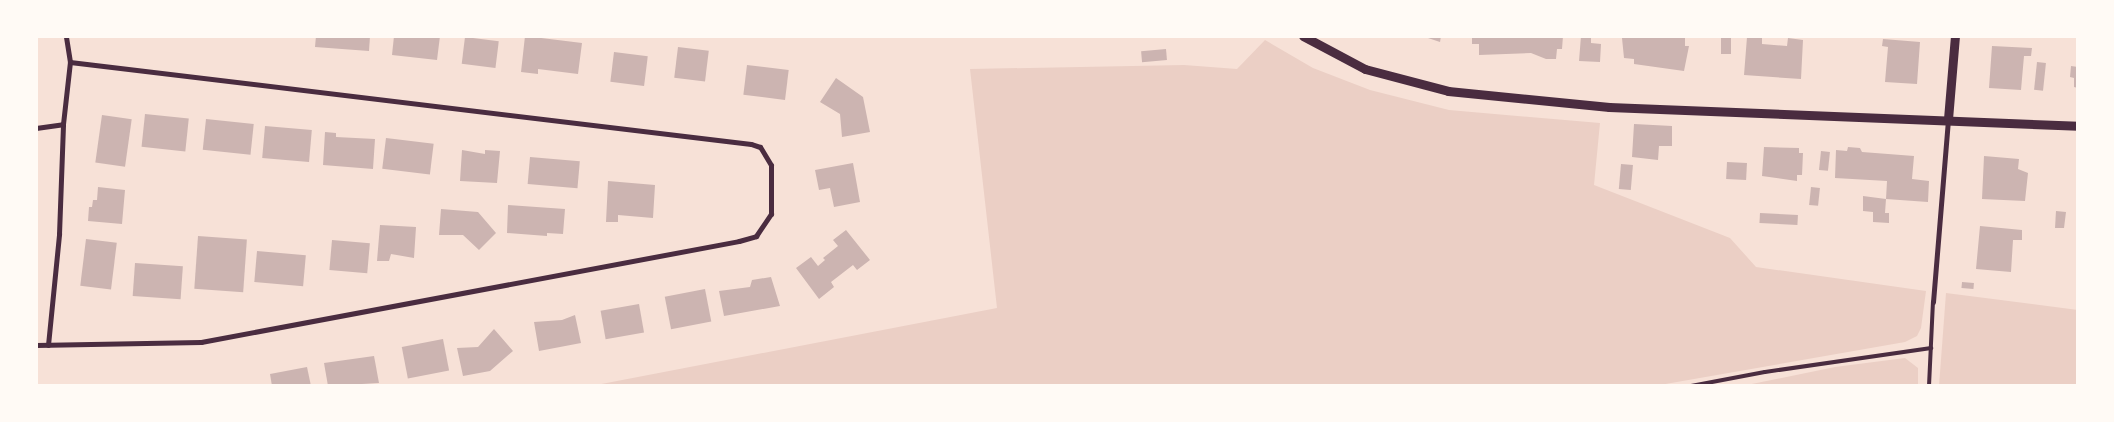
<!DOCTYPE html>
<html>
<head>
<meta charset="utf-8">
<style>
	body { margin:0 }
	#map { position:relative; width:2114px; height:422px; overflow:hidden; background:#f7e1d7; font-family:"Sofia Sans Condensed",sans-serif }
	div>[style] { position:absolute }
	.green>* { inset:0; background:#ebcfc5 }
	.building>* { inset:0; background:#ccb4b1; transform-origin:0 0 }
	.service>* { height:4px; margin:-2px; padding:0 2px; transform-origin:2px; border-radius:2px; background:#4a2c40 }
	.minor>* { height:5px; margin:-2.5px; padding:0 2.5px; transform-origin:2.5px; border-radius:2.5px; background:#4a2c40 }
	.tertiary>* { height:9px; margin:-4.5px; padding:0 4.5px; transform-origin:4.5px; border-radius:4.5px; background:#4a2c40 }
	span { translate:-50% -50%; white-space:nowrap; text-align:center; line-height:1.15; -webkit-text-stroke:5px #fffaf5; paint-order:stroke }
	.frame { position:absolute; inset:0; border:38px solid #fffaf5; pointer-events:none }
</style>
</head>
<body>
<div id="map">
	<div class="green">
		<div style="clip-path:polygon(1265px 40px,1313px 68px,1370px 90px,1449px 110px,1600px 123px,1594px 185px,1730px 238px,1756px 267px,1926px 291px,1921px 328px,1917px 336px,1905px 342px,1654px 386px,591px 386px,997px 308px,970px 69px,1184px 65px,1237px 69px)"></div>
		<div style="clip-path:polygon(1946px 293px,2078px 310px,2078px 386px,1939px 386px)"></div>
		<div style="clip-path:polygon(1905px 358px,1918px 368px,1918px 386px,1742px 386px,1835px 367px)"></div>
	</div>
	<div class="building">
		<div style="clip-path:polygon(316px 36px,370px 36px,369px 51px,315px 47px)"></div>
		<div style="clip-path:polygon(394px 36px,440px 36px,437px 60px,392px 55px)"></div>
		<div style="clip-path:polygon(525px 36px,582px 43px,578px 74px,538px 69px,538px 74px,521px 72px)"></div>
		<div style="clip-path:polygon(1422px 36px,1441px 36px,1440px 42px)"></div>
		<div style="clip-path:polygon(1472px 36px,1563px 36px,1562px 49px,1557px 49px,1556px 59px,1546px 59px,1531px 53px,1479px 55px,1479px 44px,1472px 44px)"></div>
		<div style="clip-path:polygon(1581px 36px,1591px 36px,1591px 43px,1601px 44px,1600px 62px,1579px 61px)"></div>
		<div style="clip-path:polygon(1636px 36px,1685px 36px,1685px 46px,1689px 46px,1684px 71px,1634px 64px,1634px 59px,1624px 58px,1622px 38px)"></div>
		<div style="left:1721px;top:36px;width:10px;height:18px"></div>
		<div style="left:465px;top:37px;width:34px;height:27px;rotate:7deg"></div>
		<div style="clip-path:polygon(1747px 37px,1762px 37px,1762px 44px,1787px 46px,1788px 38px,1803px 40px,1801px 79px,1744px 75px)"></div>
		<div style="clip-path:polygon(1883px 39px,1920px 42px,1917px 84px,1885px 82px,1888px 47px,1882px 46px)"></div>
		<div style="clip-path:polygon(1992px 46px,2032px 48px,2031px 56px,2024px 56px,2021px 90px,1989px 88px)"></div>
		<div style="left:678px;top:47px;width:31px;height:31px;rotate:7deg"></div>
		<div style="left:1166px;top:49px;width:11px;height:25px;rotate:85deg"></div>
		<div style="left:614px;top:52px;width:34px;height:30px;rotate:7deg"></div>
		<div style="left:2037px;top:62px;width:9px;height:28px;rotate:6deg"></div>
		<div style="left:747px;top:65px;width:42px;height:30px;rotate:7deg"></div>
		<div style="clip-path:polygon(2071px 66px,2078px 67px,2078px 88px,2074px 87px,2074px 78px,2070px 77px)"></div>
		<div style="clip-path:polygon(836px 78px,863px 97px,870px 132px,842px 137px,840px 114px,820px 102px)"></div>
		<div style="left:145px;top:114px;width:44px;height:33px;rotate:6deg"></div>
		<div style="left:102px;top:115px;width:30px;height:48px;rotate:8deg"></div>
		<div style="left:206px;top:119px;width:48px;height:31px;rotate:6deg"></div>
		<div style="clip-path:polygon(1634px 124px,1672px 126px,1672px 146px,1659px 146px,1658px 160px,1632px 157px)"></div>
		<div style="left:265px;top:126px;width:47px;height:32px;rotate:5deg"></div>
		<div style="clip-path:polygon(325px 132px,336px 133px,336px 137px,375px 139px,373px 169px,323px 165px)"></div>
		<div style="left:386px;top:138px;width:48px;height:31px;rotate:7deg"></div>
		<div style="clip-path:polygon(1764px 147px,1799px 148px,1799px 153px,1803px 153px,1802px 175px,1797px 175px,1797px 181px,1762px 176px)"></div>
		<div style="clip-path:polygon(1848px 147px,1860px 148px,1862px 152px,1914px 156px,1912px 179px,1929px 181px,1928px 202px,1886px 199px,1887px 181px,1835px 178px,1836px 150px,1847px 151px)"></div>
		<div style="clip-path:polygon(462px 150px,485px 154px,485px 150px,500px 151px,497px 183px,460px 181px)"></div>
		<div style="left:1821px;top:151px;width:9px;height:19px;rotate:6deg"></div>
		<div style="clip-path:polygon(1984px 156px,2019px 159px,2018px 169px,2028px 173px,2025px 201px,1982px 199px)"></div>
		<div style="left:530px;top:157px;width:50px;height:27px;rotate:5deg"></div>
		<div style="left:1727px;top:162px;width:20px;height:17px;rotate:3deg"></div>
		<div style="clip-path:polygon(853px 163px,860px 202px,834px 207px,830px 188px,819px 190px,815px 170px)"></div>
		<div style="left:1621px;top:164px;width:12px;height:25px;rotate:5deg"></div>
		<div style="clip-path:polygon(608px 181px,655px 185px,653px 218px,618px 215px,618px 222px,606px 222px)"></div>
		<div style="clip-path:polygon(98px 187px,125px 190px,122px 224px,88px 221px,89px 207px,92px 207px,93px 200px,97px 200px)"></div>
		<div style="left:1811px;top:187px;width:9px;height:18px;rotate:6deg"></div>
		<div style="clip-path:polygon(1863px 196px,1886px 199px,1885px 213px,1889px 213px,1889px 223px,1873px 222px,1873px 212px,1863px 211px)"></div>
		<div style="clip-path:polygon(508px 205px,565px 209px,563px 234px,547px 233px,547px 236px,507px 233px)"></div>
		<div style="clip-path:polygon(441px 209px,478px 212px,496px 233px,479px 250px,463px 235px,439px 235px)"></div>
		<div style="clip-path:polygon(2056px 211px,2066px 212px,2064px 228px,2055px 228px)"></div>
		<div style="left:1760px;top:213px;width:38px;height:10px;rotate:3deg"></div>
		<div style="clip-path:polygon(380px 225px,416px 227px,414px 258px,391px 254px,389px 261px,377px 261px)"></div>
		<div style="clip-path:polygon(1980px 226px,2022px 230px,2022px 240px,2013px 240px,2011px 272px,1976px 269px)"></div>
		<div style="clip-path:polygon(846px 230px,870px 260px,857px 270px,853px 265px,831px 282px,834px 287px,819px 299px,796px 268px,811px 257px,818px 266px,825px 260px,823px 258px,838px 246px,833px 240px)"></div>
		<div style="left:198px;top:236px;width:49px;height:53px;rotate:4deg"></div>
		<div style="left:86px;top:239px;width:31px;height:47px;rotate:7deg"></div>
		<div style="left:332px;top:240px;width:38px;height:30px;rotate:5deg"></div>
		<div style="left:257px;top:251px;width:49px;height:31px;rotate:5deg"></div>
		<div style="left:135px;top:263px;width:48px;height:33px;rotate:4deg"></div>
		<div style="clip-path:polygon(771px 277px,780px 306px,724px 316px,719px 291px,750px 287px,752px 280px)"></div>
		<div style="left:1962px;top:282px;width:12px;height:6px;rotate:5deg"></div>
		<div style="left:705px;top:289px;width:33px;height:41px;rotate:79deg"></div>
		<div style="left:639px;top:304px;width:29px;height:39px;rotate:80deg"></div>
		<div style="clip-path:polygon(575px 315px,581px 343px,539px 351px,534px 322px,562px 320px)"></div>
		<div style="clip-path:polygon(494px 329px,513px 351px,490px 371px,463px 376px,457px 348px,478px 347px)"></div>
		<div style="left:443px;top:339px;width:32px;height:42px;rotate:79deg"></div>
		<div style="clip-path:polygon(374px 356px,379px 383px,328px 386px,324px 363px)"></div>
		<div style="clip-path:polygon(307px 367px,311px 386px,272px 386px,270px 374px)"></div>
	</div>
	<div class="service">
		<div style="left:1691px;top:386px;width:75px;rotate:-10.7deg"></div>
		<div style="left:1765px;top:372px;width:168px;rotate:-8.2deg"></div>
		<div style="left:1929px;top:386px;width:84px;rotate:-87.3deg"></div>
	</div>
	<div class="minor">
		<div style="left:36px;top:128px;width:27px;rotate:-8deg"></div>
		<div style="left:1933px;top:302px;width:183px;rotate:-85.3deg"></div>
		<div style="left:36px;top:345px;width:165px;rotate:-1deg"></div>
		<div style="left:201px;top:342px;width:547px;rotate:-10.63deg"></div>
		<div style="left:739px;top:241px;width:18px;rotate:-16deg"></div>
		<div style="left:756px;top:236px;width:27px;rotate:-56deg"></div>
		<div style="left:771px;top:214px;width:49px;rotate:-90deg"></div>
		<div style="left:771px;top:165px;width:21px;rotate:-121deg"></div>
		<div style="left:760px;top:147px;width:9px;rotate:-162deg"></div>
		<div style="left:751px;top:144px;width:686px;rotate:-173.13deg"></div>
		<div style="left:48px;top:345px;width:112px;rotate:-84.3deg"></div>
		<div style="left:59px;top:234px;width:110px;rotate:-87.9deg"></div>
		<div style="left:63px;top:124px;width:62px;rotate:-83.6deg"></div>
		<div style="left:70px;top:62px;width:26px;rotate:-99deg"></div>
	</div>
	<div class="tertiary">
		<div style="left:1303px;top:36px;width:70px;rotate:28deg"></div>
		<div style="left:1365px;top:69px;width:86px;rotate:14.8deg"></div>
		<div style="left:1448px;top:91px;width:162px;rotate:5.7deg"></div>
		<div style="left:1609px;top:107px;width:469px;rotate:2.3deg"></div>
		<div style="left:1948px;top:119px;width:83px;rotate:-85.2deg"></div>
	</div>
	<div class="frame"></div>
</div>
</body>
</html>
